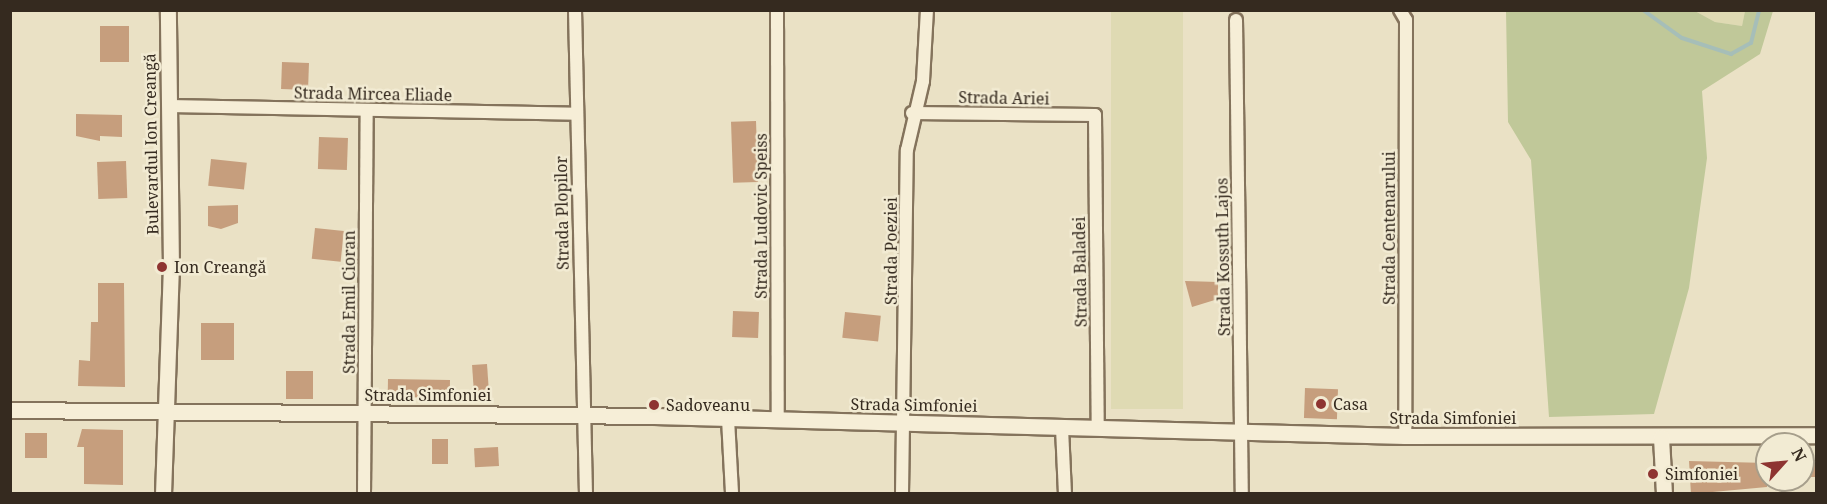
<!DOCTYPE html>
<html>
<head>
<meta charset="utf-8">
<style>
	body { margin:0 }
	#map { position:relative; width:1827px; height:504px; overflow:hidden; background:#eae1c5; font-family:"Noto Serif",serif }
	div>[style] { position:absolute }
	.farmland>* { inset:0; background:#dfdab3; transform-origin:0 0 }
	.green>* { inset:0; background:#c0c899 }
	.stream>* { height:4px; margin:-2px; padding:0 2px; transform-origin:2px; border-radius:2px; background:#a6beb8 }
	.building>* { inset:0; background:#c69e7d; transform-origin:0 0 }
	.roads { filter:drop-shadow(2px 0 #84735c) drop-shadow(-2px 0 #84735c) drop-shadow(0 2px #84735c) drop-shadow(0 -2px #84735c) }
	.minor>* { height:12px; margin:-6px; padding:0 6px; transform-origin:6px; border-radius:6px; background:#f6eed7 }
	.tertiary>* { height:15px; margin:-7.5px; padding:0 7.5px; transform-origin:7.5px; border-radius:7.5px; background:#f6eed7 }
	.dots>* { width:16px; height:16px; translate:-50% -50%; box-sizing:border-box; border:3px solid #f2ebd3; border-radius:50% }
	span { translate:-50% -50%; white-space:nowrap; text-align:center; line-height:1.15; -webkit-text-stroke:5px #f2ebd3; paint-order:stroke }
	.street-label { font-size:16px; color:#352a1f }
	.poi-label { font-size:16px; color:#352a1f }
	.left { translate:0 -50%; text-align:left }
	.frame { position:absolute; inset:0; border:12px solid #352a1f; pointer-events:none }
	.north { position:absolute; left:1755px; top:432px; width:60px; height:60px; box-sizing:border-box; background:#f2ebd3; border:2px solid #a69e8b; border-radius:50%; rotate:63deg; font-size:16px; font-weight:700; line-height:24px; text-align:center; color:#352a1f }
	.north::after { content:''; display:block; margin:auto; width:21px; height:27px; background:#8e3431; clip-path:polygon(50% 0,100% 100%,50% 72%,0 100%) }
</style>
</head>
<body>
<div id="map">
	<div class="farmland">
		<div style="left:1111px;top:11px;width:72px;height:398px"></div>
		<div style="clip-path:polygon(1695px 11px,1745px 11px,1742px 26px,1715px 22px)"></div>
	</div>
	<div class="green">
		<div style="clip-path:polygon(1506px 11px,1695px 11px,1715px 22px,1742px 26px,1745px 11px,1773px 11px,1760px 54px,1702px 91px,1707px 158px,1689px 288px,1654px 414px,1549px 417px,1531px 160px,1508px 122px)"></div>
	</div>
	<div class="stream">
		<div style="left:1643px;top:10px;width:48px;rotate:35.7deg"></div>
		<div style="left:1682px;top:38px;width:52px;rotate:18.1deg"></div>
		<div style="left:1731px;top:54px;width:23px;rotate:-29deg"></div>
		<div style="left:1751px;top:43px;width:34px;rotate:-76deg"></div>
	</div>
	<div class="building">
		<div style="left:100px;top:26px;width:29px;height:36px"></div>
		<div style="left:282px;top:62px;width:27px;height:27px;rotate:2deg"></div>
		<div style="clip-path:polygon(76px 114px,122px 115px,122px 137px,100px 136px,100px 141px,76px 136px)"></div>
		<div style="left:756px;top:121px;width:61px;height:25px;rotate:88deg"></div>
		<div style="left:319px;top:137px;width:29px;height:32px;rotate:2deg"></div>
		<div style="left:211px;top:159px;width:36px;height:27px;rotate:6deg"></div>
		<div style="left:126px;top:161px;width:37px;height:29px;rotate:88deg"></div>
		<div style="clip-path:polygon(238px 205px,238px 223px,221px 229px,208px 226px,208px 206px)"></div>
		<div style="left:315px;top:228px;width:29px;height:31px;rotate:6deg"></div>
		<div style="clip-path:polygon(1185px 281px,1218px 282px,1218px 299px,1192px 307px)"></div>
		<div style="clip-path:polygon(98px 283px,124px 283px,125px 387px,78px 386px,79px 360px,90px 361px,91px 322px,98px 322px)"></div>
		<div style="left:733px;top:311px;width:26px;height:26px;rotate:2deg"></div>
		<div style="left:845px;top:312px;width:36px;height:26px;rotate:6deg"></div>
		<div style="left:201px;top:323px;width:33px;height:37px"></div>
		<div style="left:487px;top:364px;width:29px;height:15px;rotate:86deg"></div>
		<div style="left:313px;top:371px;width:28px;height:27px;rotate:90deg"></div>
		<div style="left:388px;top:379px;width:62px;height:18px;rotate:1deg"></div>
		<div style="left:1305px;top:388px;width:33px;height:30px;rotate:2deg"></div>
		<div style="clip-path:polygon(82px 429px,123px 430px,123px 485px,84px 484px,84px 447px,77px 447px)"></div>
		<div style="left:25px;top:433px;width:22px;height:25px"></div>
		<div style="left:432px;top:439px;width:16px;height:25px"></div>
		<div style="left:498px;top:447px;width:19px;height:24px;rotate:87deg"></div>
		<div style="left:1816px;top:460px;width:17px;height:13px;rotate:90deg"></div>
		<div style="clip-path:polygon(1689px 461px,1767px 463px,1767px 487px,1691px 494px)"></div>
	</div>
	<div class="roads">
		<div class="minor">
			<div style="left:575px;top:10px;width:484px;rotate:88.7deg"></div>
			<div style="left:777px;top:10px;width:411px;rotate:89.9deg"></div>
			<div style="left:1400px;top:10px;width:12px;rotate:59deg"></div>
			<div style="left:1406px;top:20px;width:416px;rotate:90.1deg"></div>
			<div style="left:1236px;top:20px;width:474px;rotate:89.3deg"></div>
			<div style="left:169px;top:106px;width:408px;rotate:1.1deg"></div>
			<div style="left:912px;top:113px;width:183px;rotate:0.6deg"></div>
			<div style="left:1095px;top:115px;width:314px;rotate:89.5deg"></div>
			<div style="left:728px;top:419px;width:75px;rotate:86.9deg"></div>
			<div style="left:1062px;top:428px;width:66px;rotate:87.4deg"></div>
			<div style="left:364px;top:494px;width:383px;rotate:-89.6deg"></div>
			<div style="left:902px;top:494px;width:344px;rotate:-89.2deg"></div>
			<div style="left:907px;top:150px;width:71px;rotate:-76.9deg"></div>
			<div style="left:923px;top:81px;width:71px;rotate:-86.8deg"></div>
		</div>
		<div class="tertiary">
			<div style="left:10px;top:410px;width:644px;rotate:0.53deg"></div>
			<div style="left:654px;top:416px;width:751px;rotate:1.53deg"></div>
			<div style="left:1405px;top:436px;width:411px;rotate:-0.1deg"></div>
			<div style="left:1661px;top:437px;width:57px;rotate:87deg"></div>
			<div style="left:163px;top:494px;width:227px;rotate:-88deg"></div>
			<div style="left:171px;top:267px;width:257px;rotate:-90.7deg"></div>
		</div>
	</div>
	<div class="dots">
		<div style="left:162px;top:267px;background:#8e3431"></div>
		<div style="left:1321px;top:404px;background:#8e3431"></div>
		<div style="left:654px;top:405px;background:#8e3431"></div>
		<div style="left:1653px;top:474px;background:#8e3431"></div>
	</div>
	<div class="street-label">
		<span style="left:373px;top:94px;rotate:1deg">Strada Mircea Eliade</span>
		<span style="left:1004px;top:98px;rotate:1deg">Strada Ariei</span>
		<span style="left:151px;top:144px;rotate:-91deg">Bulevardul Ion Creangă</span>
		<span style="left:562px;top:213px;rotate:-91deg">Strada Plopilor</span>
		<span style="left:761px;top:216px;rotate:-90deg">Strada Ludovic Speiss</span>
		<span style="left:1389px;top:228px;rotate:-90deg">Strada Centenarului</span>
		<span style="left:891px;top:251px;rotate:-90deg">Strada Poeziei</span>
		<span style="left:1223px;top:257px;rotate:-91deg">Strada Kossuth Lajos</span>
		<span style="left:1080px;top:272px;rotate:-91deg">Strada Baladei</span>
		<span style="left:349px;top:302px;rotate:-90deg">Strada Emil Cioran</span>
		<span style="left:428px;top:395px">Strada Simfoniei</span>
		<span style="left:914px;top:405px;rotate:1deg">Strada Simfoniei</span>
		<span style="left:1453px;top:418px">Strada Simfoniei</span>
	</div>
	<div class="poi-label">
		<span class="left" style="left:174px;top:267px">Ion Creangă</span>
		<span class="left" style="left:1333px;top:404px">Casa</span>
		<span class="left" style="left:666px;top:405px">Sadoveanu</span>
		<span class="left" style="left:1665px;top:474px">Simfoniei</span>
	</div>
	<div class="frame"></div>
	<div class="north">N</div>
</div>
</body>
</html>
